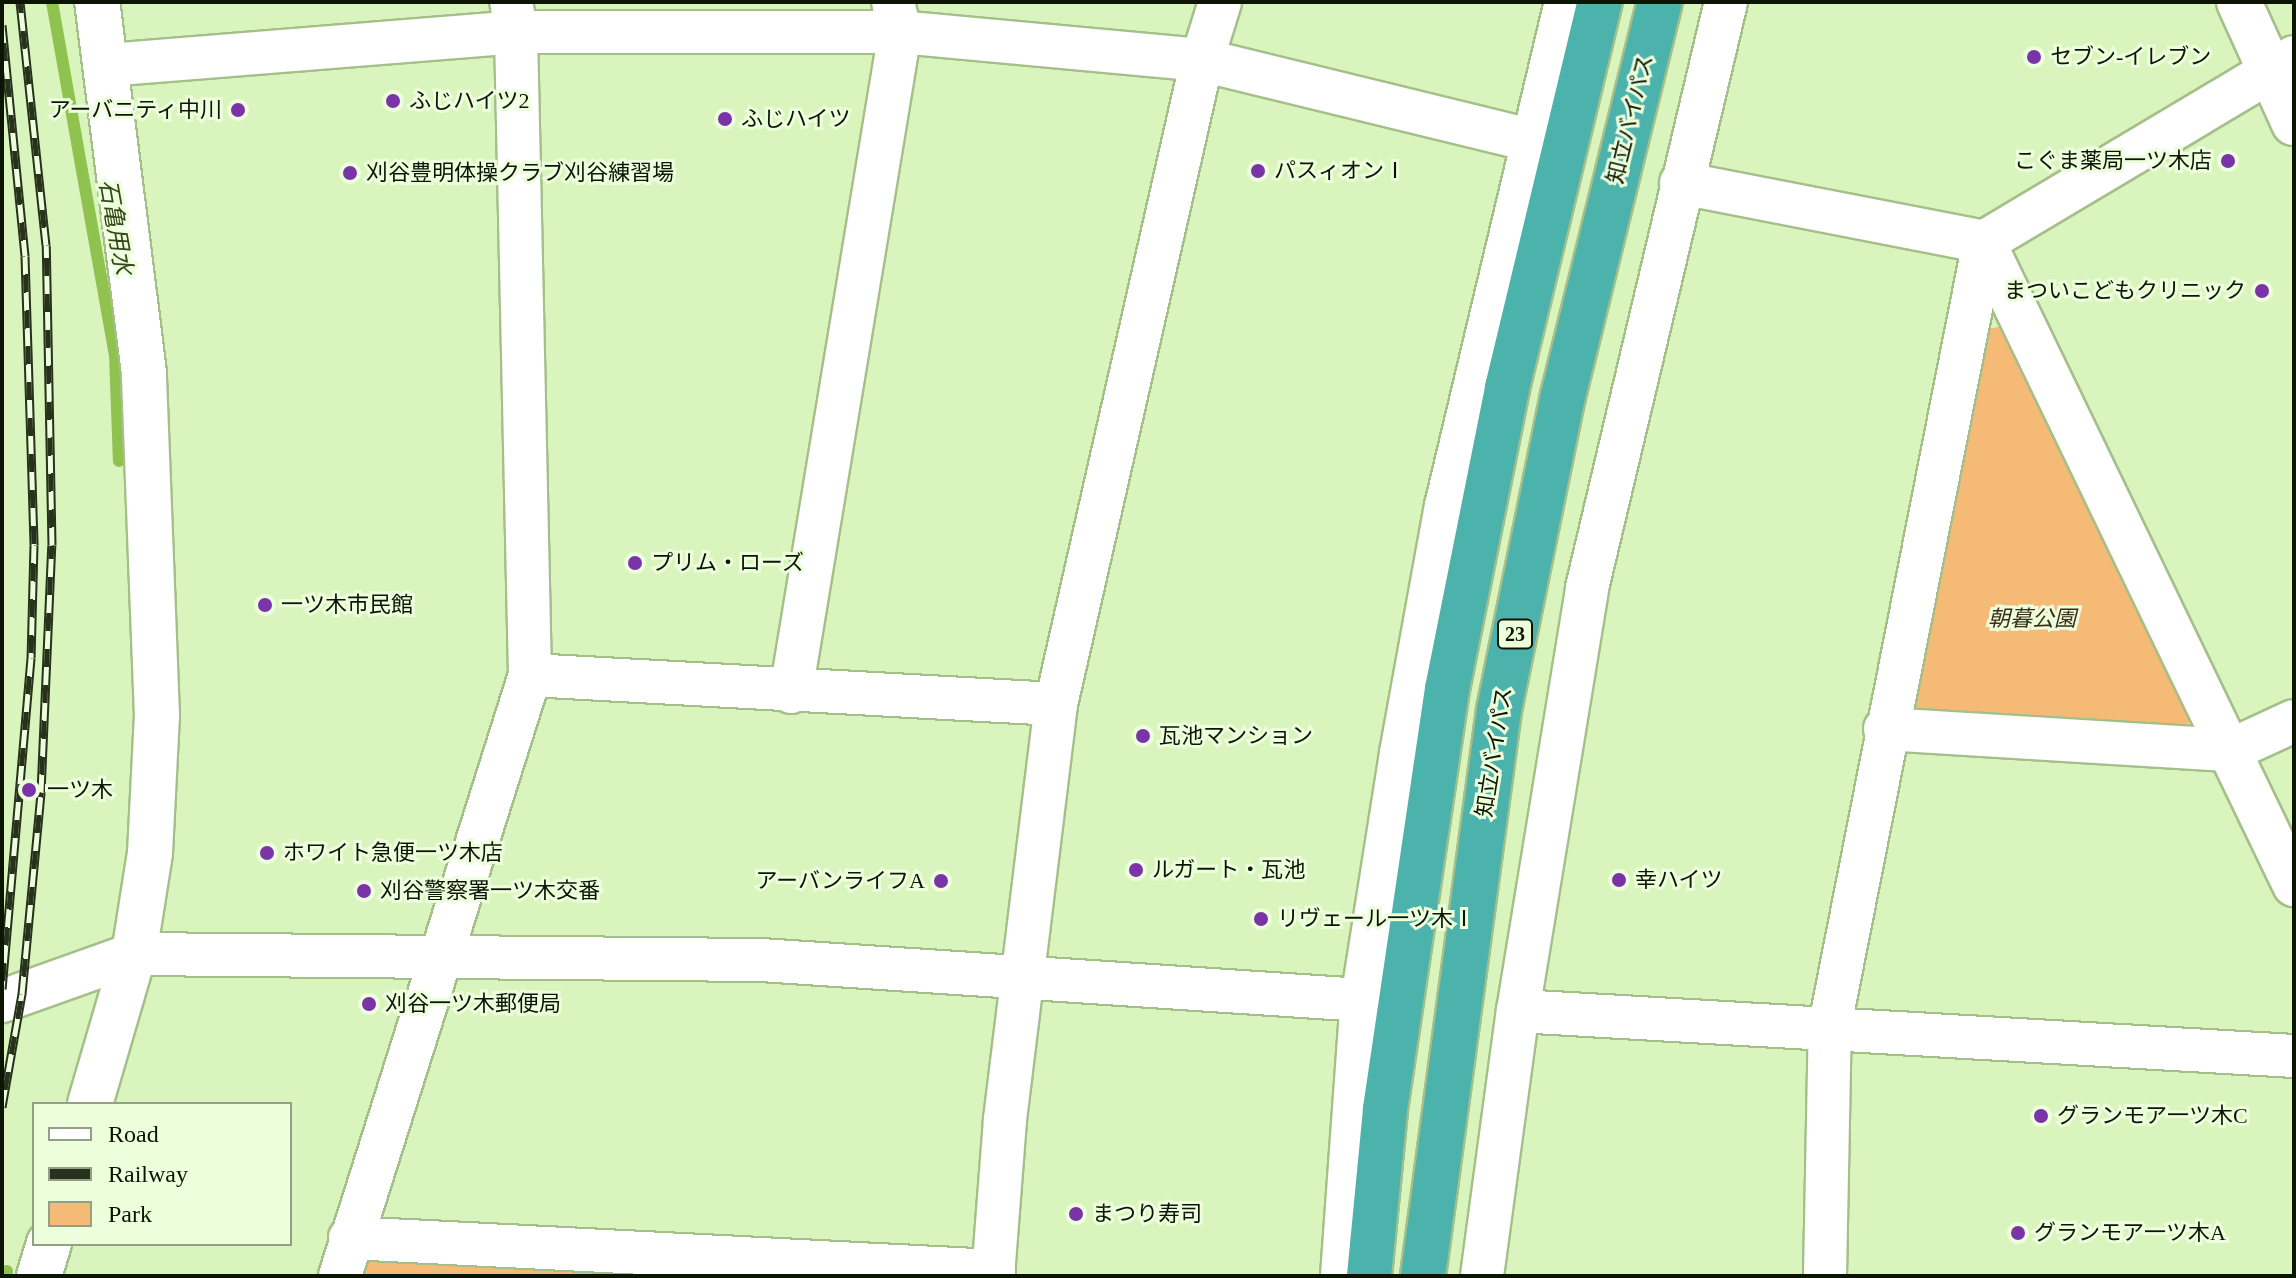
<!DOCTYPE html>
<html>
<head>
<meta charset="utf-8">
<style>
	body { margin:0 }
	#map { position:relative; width:2296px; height:1278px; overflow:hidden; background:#d9f4bd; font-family:"Times New Roman","Noto Sans JP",serif }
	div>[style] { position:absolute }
	.green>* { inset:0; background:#f5ba75 }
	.stream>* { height:12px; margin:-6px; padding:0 6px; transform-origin:6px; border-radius:6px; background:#8fc24e }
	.roads { filter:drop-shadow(2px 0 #a5bf8a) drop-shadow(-2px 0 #a5bf8a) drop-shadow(0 2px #a5bf8a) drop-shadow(0 -2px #a5bf8a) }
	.minor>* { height:42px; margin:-21px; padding:0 21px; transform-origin:21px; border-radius:21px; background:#fff }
	.tertiary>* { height:44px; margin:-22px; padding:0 22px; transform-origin:22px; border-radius:22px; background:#fff }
	.trunk>* { height:44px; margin:-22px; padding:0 22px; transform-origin:22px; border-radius:22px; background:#4cb2ac }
	.rail>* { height:9px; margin-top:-4.5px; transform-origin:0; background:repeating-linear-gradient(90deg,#edfedc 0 18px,#27311b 0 36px); box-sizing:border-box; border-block:2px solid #27311b }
	.dots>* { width:22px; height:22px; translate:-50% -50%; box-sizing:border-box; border:4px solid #edfedc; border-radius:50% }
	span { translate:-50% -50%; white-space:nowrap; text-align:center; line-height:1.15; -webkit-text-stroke:6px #edfedc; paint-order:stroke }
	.shield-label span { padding:2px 6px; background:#edfedc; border:2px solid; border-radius:6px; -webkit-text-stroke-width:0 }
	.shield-label { font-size:20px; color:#0c1403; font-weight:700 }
	.poi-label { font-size:22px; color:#0c1403 }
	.left { translate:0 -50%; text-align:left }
	.right { translate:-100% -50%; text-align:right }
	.street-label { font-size:22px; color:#0c1403 }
	.park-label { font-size:22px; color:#3c2c1a; font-style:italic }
	.water-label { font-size:24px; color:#34481a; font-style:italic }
	.frame { position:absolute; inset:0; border:4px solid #0c1403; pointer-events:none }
	.legend { position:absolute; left:32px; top:1102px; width:260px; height:144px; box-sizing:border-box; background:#edfedc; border:2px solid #93a085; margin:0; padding:10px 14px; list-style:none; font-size:24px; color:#0c1403 }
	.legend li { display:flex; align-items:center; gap:16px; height:40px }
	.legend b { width:40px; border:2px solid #93a085 }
</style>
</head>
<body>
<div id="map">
	<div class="green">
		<div style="clip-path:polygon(2003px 326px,2193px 719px,2178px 733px,1911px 711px,1984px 330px)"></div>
		<div style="clip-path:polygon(365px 1260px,675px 1276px,361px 1276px)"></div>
	</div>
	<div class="stream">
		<div style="left:52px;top:2px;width:358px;rotate:79.9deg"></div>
		<div style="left:115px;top:354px;width:107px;rotate:87.9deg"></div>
		<div style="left:6px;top:1276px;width:5px;rotate:-79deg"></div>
	</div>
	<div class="roads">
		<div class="minor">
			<div style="left:1220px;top:2px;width:61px;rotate:107.2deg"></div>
			<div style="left:1202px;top:60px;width:337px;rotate:13.7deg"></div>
			<div style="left:108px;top:65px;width:409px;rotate:-4.6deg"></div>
			<div style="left:516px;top:32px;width:384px"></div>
			<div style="left:900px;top:32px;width:303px;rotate:5.3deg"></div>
			<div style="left:1202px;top:60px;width:660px;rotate:102.77deg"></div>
			<div style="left:1056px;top:704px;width:419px;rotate:97deg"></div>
			<div style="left:1005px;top:1120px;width:156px;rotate:94.4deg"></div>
			<div style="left:1681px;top:183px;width:309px;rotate:11deg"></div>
			<div style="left:1984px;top:242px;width:361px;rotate:-30.8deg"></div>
			<div style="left:1984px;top:242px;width:714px;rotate:64.26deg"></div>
			<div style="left:530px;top:675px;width:527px;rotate:3.16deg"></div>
			<div style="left:791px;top:692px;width:669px;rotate:-80.62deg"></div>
			<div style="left:900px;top:32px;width:31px;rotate:-103deg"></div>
			<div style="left:1885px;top:729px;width:347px;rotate:3.5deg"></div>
			<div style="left:2231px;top:750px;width:69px;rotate:-24.7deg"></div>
			<div style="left:2px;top:1001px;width:140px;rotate:-19.6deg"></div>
			<div style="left:134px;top:954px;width:627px;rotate:0.55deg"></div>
			<div style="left:761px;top:960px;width:602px;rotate:3.81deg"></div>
			<div style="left:1518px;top:1011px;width:777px;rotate:3.32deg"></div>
			<div style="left:350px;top:1238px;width:645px;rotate:2.93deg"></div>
			<div style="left:340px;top:1276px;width:630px;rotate:-72.46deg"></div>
			<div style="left:530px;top:675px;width:643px;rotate:-91.25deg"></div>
			<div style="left:516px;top:32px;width:30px;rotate:-99deg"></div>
			<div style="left:1342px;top:1276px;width:277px;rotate:-85.9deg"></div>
			<div style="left:1362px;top:1000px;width:250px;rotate:-81deg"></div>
			<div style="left:1401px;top:753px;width:251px;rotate:-79.7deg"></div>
			<div style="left:1446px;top:506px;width:518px;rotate:-76.61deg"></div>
			<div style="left:1482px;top:1276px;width:267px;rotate:-82.3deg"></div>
			<div style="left:1518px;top:1011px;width:429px;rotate:-80.7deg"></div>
			<div style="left:1587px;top:588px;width:602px;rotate:-76.66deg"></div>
			<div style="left:1825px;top:1276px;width:251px;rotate:-88.9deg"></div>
			<div style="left:1830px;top:1025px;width:798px;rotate:-78.87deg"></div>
		</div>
		<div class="tertiary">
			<div style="left:2239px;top:2px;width:133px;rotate:65.6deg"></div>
			<div style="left:90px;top:1104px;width:156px;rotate:-73.7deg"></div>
			<div style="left:134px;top:954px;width:102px;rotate:-81deg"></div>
			<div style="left:150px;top:853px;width:137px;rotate:-87.1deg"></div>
			<div style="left:157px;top:716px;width:343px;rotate:-92.2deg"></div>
			<div style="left:144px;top:373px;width:374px;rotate:-97.2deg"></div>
			<div style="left:39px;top:1276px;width:34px;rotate:-73deg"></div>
		</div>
		<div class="trunk">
			<div style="left:1369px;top:1276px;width:168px;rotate:-84.5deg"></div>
			<div style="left:1385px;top:1109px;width:425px;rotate:-81.6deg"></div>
			<div style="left:1447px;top:689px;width:307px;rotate:-78.7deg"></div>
			<div style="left:1507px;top:388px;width:397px;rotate:-76.5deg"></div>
			<div style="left:1423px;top:1276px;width:571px;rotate:-82.35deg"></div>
			<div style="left:1499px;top:710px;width:320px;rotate:-78.5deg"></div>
			<div style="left:1563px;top:396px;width:406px;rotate:-76.2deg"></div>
		</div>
	</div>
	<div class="rail">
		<div style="left:2px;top:25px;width:232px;rotate:84.3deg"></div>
		<div style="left:25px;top:256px;width:289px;rotate:88.2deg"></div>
		<div style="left:34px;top:545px;width:113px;rotate:91.5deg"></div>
		<div style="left:31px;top:658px;width:332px;rotate:95deg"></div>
		<div style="left:2px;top:1107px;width:115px;rotate:-80deg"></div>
		<div style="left:22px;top:994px;width:203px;rotate:-84.6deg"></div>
		<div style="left:41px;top:792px;width:247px;rotate:-87.5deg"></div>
		<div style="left:52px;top:545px;width:300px;rotate:-91.1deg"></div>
		<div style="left:46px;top:245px;width:244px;rotate:-96.1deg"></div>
	</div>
	<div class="dots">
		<div style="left:2034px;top:57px;background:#7b34a7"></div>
		<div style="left:393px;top:101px;background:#7b34a7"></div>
		<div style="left:238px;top:110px;background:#7b34a7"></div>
		<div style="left:725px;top:119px;background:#7b34a7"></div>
		<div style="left:2228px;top:161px;background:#7b34a7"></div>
		<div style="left:1258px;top:171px;background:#7b34a7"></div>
		<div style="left:350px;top:173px;background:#7b34a7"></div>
		<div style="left:2262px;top:291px;background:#7b34a7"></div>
		<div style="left:635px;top:563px;background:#7b34a7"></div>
		<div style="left:265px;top:605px;background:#7b34a7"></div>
		<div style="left:1143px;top:736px;background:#7b34a7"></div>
		<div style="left:29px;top:790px;background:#7b34a7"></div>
		<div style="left:267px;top:853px;background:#7b34a7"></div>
		<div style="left:1136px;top:870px;background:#7b34a7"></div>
		<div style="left:1619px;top:880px;background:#7b34a7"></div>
		<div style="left:941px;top:881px;background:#7b34a7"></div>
		<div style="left:364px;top:891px;background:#7b34a7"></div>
		<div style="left:1261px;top:919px;background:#7b34a7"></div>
		<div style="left:369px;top:1004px;background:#7b34a7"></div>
		<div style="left:2041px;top:1116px;background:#7b34a7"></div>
		<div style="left:1076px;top:1214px;background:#7b34a7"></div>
		<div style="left:2018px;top:1233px;background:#7b34a7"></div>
	</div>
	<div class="shield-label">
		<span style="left:1515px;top:634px">23</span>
	</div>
	<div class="poi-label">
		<span class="left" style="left:2050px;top:57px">セブン-イレブン</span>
		<span class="left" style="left:409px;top:101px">ふじハイツ2</span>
		<span class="right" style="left:222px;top:110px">アーバニティ中川</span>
		<span class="left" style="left:741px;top:119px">ふじハイツ</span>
		<span class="right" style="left:2212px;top:161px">こぐま薬局一ツ木店</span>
		<span class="left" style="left:1274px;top:171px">パスィオンⅠ</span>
		<span class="left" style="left:366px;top:173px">刈谷豊明体操クラブ刈谷練習場</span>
		<span class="right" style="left:2246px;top:291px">まついこどもクリニック</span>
		<span class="left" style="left:651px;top:563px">プリム・ローズ</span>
		<span class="left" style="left:281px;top:605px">一ツ木市民館</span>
		<span class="left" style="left:1159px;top:736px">瓦池マンション</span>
		<span class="left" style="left:47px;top:790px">一ツ木</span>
		<span class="left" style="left:283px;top:853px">ホワイト急便一ツ木店</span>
		<span class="left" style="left:1152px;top:870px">ルガート・瓦池</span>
		<span class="left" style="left:1635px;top:880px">幸ハイツ</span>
		<span class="right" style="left:925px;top:881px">アーバンライフA</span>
		<span class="left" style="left:380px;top:891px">刈谷警察署一ツ木交番</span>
		<span class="left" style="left:1277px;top:919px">リヴェール一ツ木Ⅰ</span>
		<span class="left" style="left:385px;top:1004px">刈谷一ツ木郵便局</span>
		<span class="left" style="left:2057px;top:1116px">グランモア一ツ木C</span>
		<span class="left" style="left:1092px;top:1214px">まつり寿司</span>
		<span class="left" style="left:2034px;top:1233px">グランモア一ツ木A</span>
	</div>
	<div class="street-label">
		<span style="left:1630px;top:119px;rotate:-76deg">知立バイパス</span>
		<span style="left:1494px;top:752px;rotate:-81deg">知立バイパス</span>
	</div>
	<div class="park-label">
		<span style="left:2032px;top:619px">朝暮公園</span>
	</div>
	<div class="water-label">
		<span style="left:115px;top:227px;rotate:80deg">石亀用水</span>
	</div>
	<div class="frame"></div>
	<ul class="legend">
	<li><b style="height:10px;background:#fff"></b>Road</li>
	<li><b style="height:10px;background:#27311b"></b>Railway</li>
	<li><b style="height:22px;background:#f5ba75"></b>Park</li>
	</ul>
</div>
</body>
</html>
